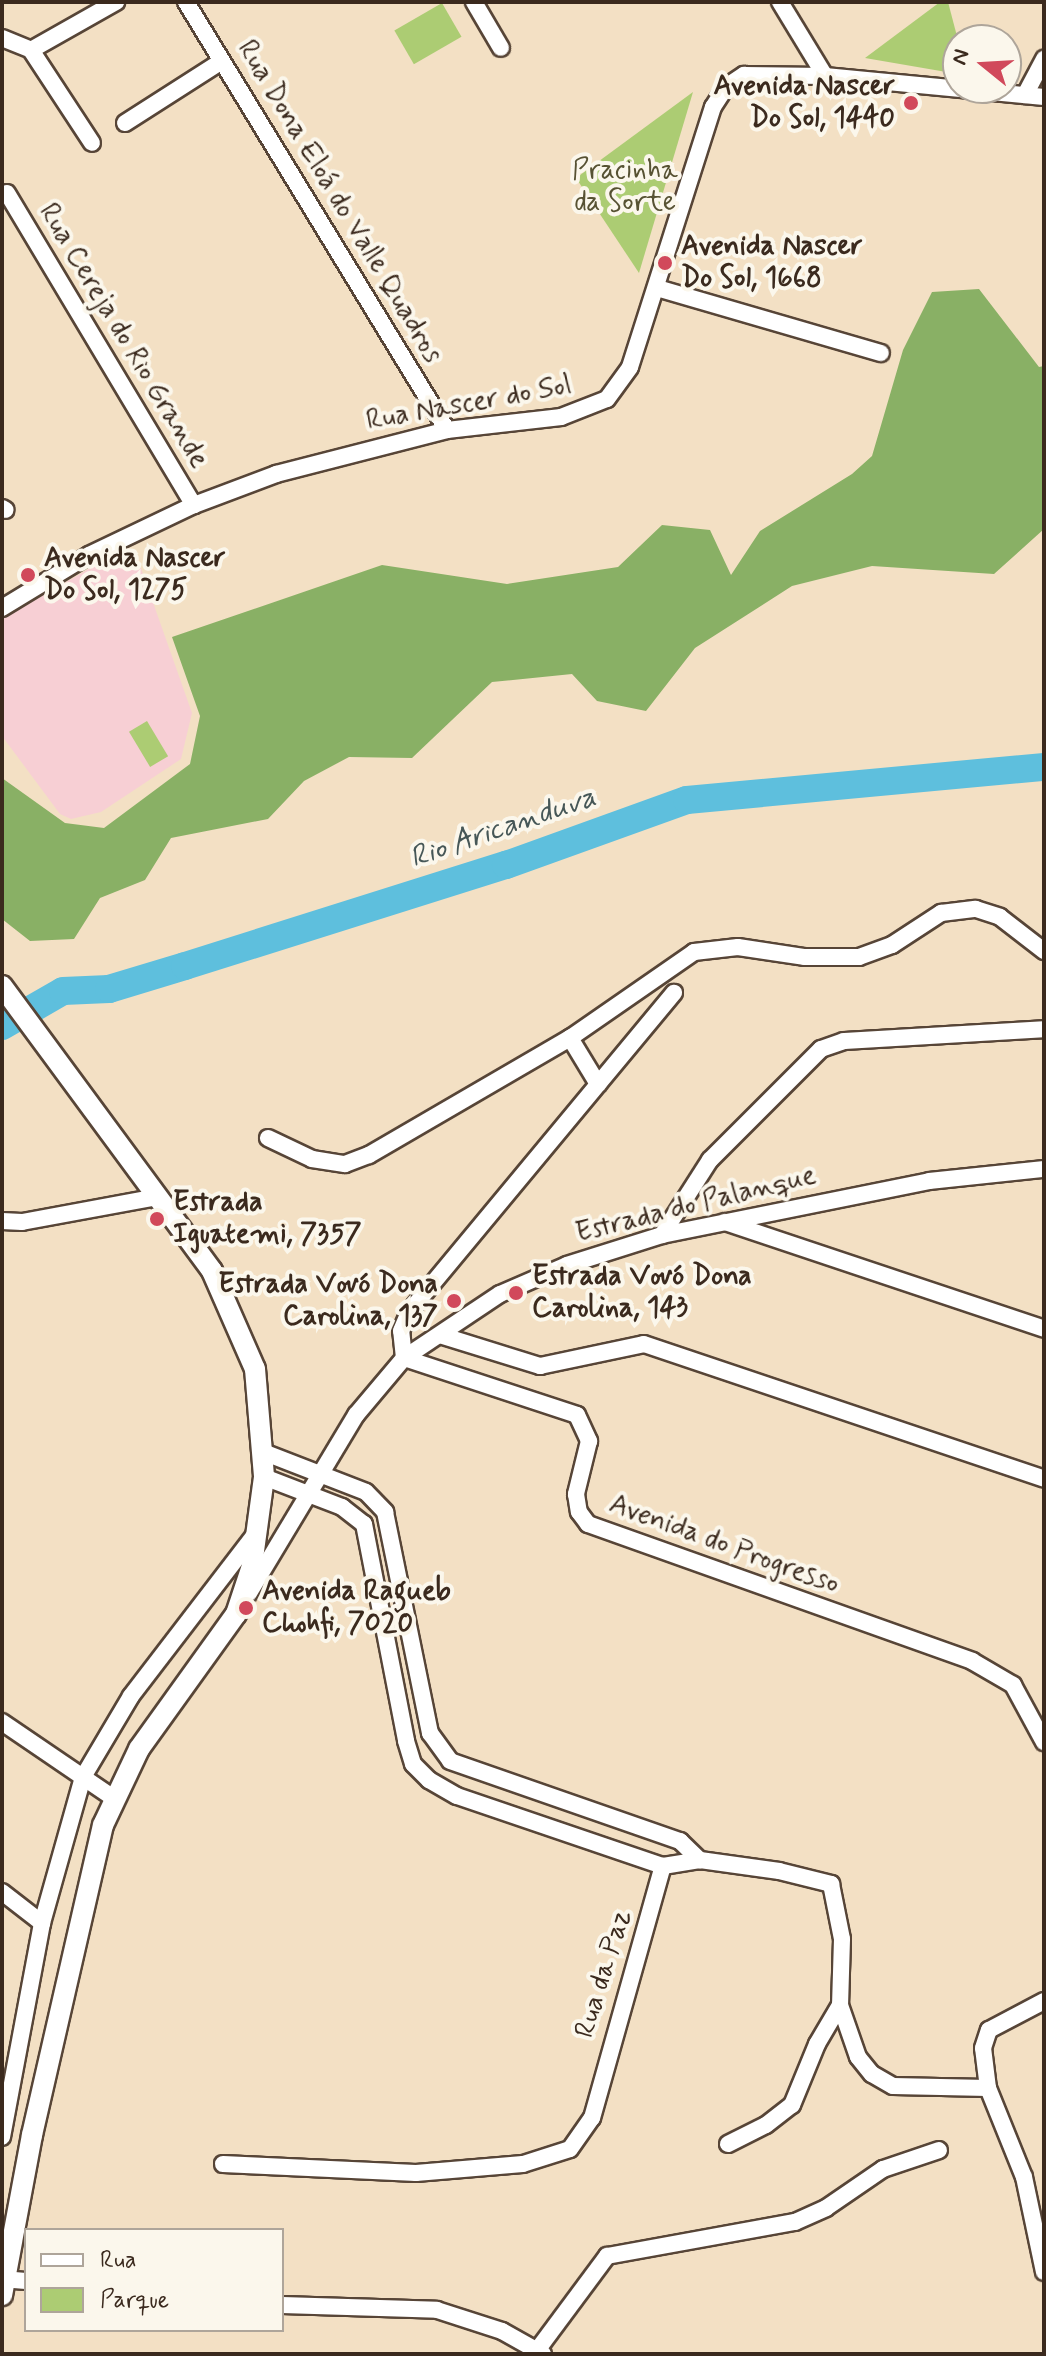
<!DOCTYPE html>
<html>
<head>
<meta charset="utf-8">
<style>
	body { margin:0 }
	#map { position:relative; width:1046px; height:2356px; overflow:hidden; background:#f3e0c4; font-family:Mynerve,sans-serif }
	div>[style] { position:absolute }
	.built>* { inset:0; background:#f7cfd4 }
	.green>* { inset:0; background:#accc73; transform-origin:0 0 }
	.forest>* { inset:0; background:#89b065 }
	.river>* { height:28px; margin:-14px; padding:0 14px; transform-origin:14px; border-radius:14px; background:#5ebfdd }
	.roads { filter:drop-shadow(2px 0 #574537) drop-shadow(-2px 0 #574537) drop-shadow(0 2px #574537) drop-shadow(0 -2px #574537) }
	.minor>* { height:16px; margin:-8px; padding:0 8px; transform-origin:8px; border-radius:8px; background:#fff }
	.major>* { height:20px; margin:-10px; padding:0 10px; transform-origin:10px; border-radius:10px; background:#fff }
	.dots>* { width:22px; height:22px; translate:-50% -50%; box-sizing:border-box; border:4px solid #fbf7ec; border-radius:50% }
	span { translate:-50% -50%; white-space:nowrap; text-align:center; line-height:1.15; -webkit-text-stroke:8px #fbf7ec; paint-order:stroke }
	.poi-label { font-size:28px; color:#3b2a1e; font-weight:700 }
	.right { translate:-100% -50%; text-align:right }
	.left { translate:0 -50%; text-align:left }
	.park-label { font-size:28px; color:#575233 }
	.street-label { font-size:28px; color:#3b2a1e }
	.water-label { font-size:30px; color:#465757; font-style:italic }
	.frame { position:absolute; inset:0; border:4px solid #3b2a1e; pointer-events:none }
	.legend { position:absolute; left:24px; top:2228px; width:260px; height:104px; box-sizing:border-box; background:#fbf7ec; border:2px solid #aea59a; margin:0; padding:10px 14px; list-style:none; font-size:24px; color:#3b2a1e }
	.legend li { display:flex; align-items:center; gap:16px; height:40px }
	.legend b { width:40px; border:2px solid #aea59a }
	.north { position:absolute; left:942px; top:24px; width:80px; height:80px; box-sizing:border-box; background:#fbf7ec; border:2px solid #aea59a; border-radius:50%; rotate:288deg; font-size:22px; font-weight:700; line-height:32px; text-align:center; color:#3b2a1e }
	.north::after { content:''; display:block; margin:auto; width:28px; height:36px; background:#d1495b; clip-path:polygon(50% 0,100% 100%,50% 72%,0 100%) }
</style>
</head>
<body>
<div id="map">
	<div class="built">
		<div style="clip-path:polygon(137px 557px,192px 713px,181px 759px,101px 812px,71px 819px,60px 814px,2px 736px,2px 619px,94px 566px,113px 558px,119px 566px)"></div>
	</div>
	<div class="green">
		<div style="clip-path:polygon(940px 2px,948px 2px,958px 40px,958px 74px,865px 58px)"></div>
		<div style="left:442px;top:3px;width:39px;height:55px;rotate:60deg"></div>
		<div style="clip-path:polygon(693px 92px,639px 273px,576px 178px)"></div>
		<div style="left:147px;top:721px;width:41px;height:21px;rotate:59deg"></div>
	</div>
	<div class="forest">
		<div style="clip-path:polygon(979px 289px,1039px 367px,1044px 366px,1044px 529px,994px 574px,872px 566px,792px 586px,695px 648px,646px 711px,597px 701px,572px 674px,492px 682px,412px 758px,349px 757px,304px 781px,268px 819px,171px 838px,145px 880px,100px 898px,74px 939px,30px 941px,2px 919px,2px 778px,65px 823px,104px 828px,190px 764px,200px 716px,172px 637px,382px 565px,507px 584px,618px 567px,662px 525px,710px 530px,731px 575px,760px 531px,852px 474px,872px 456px,903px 350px,932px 292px)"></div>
	</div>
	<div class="river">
		<div style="left:2px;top:1026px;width:70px;rotate:-29.8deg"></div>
		<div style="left:63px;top:991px;width:46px;rotate:-2.5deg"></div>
		<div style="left:109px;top:989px;width:79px;rotate:-16.8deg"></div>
		<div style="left:185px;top:966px;width:337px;rotate:-17.5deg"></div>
		<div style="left:506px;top:865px;width:192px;rotate:-19.8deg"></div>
		<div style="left:687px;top:800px;width:359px;rotate:-5.3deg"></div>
	</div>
	<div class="roads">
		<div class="minor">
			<div style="left:186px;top:2px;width:501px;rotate:58.62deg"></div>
			<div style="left:474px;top:2px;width:53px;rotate:59.6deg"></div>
			<div style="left:780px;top:2px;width:87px;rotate:58.7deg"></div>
			<div style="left:2px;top:38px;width:31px;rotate:22deg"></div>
			<div style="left:31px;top:50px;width:111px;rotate:56.7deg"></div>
			<div style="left:31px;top:50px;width:98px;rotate:-29.5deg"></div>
			<div style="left:1025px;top:95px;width:41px;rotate:-62.2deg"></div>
			<div style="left:125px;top:123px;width:115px;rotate:-32.6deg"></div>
			<div style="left:7px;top:193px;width:364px;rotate:59.1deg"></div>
			<div style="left:657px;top:288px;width:233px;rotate:16.2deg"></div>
			<div style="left:2px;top:508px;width:4px;rotate:27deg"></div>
			<div style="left:2px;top:608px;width:102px;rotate:-31.3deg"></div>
			<div style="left:89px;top:555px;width:116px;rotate:-25.5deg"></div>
			<div style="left:194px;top:505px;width:88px;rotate:-20.7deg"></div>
			<div style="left:276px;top:474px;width:177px;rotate:-14.4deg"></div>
			<div style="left:447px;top:430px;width:115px;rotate:-6.5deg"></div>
			<div style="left:561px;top:417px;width:49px;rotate:-21.4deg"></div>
			<div style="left:607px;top:399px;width:39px;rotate:-54deg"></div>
			<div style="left:630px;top:367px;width:273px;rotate:-72.3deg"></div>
			<div style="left:713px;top:107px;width:24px;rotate:-57deg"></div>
			<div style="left:726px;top:87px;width:22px;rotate:-34deg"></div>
			<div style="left:744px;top:75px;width:81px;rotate:0.7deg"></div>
			<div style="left:825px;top:76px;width:220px;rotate:5.5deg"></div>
			<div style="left:570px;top:1038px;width:54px;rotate:58.7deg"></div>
			<div style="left:268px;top:1138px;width:49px;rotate:25.5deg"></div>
			<div style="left:312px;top:1159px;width:33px;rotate:9deg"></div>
			<div style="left:345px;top:1164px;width:26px;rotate:-21deg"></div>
			<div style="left:369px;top:1155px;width:233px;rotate:-30.2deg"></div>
			<div style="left:570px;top:1038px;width:151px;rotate:-34.7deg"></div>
			<div style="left:694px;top:952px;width:44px;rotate:-6.5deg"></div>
			<div style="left:738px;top:947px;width:68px;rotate:8.5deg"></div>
			<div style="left:805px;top:957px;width:54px"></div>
			<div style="left:859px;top:957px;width:35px;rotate:-20deg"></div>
			<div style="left:892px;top:945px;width:59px;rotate:-33.1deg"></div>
			<div style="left:941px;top:913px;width:35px;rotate:-7deg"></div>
			<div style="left:976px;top:909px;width:25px;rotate:18deg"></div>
			<div style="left:1000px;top:917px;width:56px;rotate:37.7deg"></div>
			<div style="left:2px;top:1221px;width:20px;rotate:3deg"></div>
			<div style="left:22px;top:1222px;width:137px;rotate:-10.5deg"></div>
			<div style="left:725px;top:1222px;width:336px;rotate:18.5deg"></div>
			<div style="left:662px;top:1235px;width:89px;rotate:-57.4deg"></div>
			<div style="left:710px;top:1160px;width:157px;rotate:-45deg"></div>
			<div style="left:821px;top:1049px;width:24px;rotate:-19deg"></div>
			<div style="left:844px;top:1041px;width:200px;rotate:-3.4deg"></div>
			<div style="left:440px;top:1335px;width:105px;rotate:17.2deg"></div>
			<div style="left:540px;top:1366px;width:106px;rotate:-11.9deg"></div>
			<div style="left:644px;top:1344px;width:422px;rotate:18.6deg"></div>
			<div style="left:404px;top:1358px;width:182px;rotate:18.2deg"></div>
			<div style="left:577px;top:1415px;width:29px;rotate:65deg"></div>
			<div style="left:589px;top:1441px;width:55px;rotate:103.8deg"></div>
			<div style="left:576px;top:1494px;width:18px;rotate:81deg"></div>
			<div style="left:579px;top:1512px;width:15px;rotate:53deg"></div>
			<div style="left:588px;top:1524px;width:408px;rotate:19.6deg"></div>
			<div style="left:972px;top:1661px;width:48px;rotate:30.3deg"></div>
			<div style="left:1013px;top:1685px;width:65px;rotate:61.5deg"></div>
			<div style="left:404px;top:1358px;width:27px;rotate:-96deg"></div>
			<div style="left:401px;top:1331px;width:21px;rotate:-67deg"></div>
			<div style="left:409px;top:1312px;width:415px;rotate:-50.3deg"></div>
			<div style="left:263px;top:1452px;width:110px;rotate:21.2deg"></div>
			<div style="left:366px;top:1492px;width:28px;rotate:46deg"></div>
			<div style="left:385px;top:1512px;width:226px;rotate:78.5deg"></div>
			<div style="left:430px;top:1733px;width:34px;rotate:54deg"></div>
			<div style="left:450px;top:1761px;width:244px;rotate:19.2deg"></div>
			<div style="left:680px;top:1841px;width:28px;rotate:44deg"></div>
			<div style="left:264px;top:1477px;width:84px;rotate:21deg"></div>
			<div style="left:342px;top:1507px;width:28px;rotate:38deg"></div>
			<div style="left:364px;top:1524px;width:221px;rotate:79deg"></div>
			<div style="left:406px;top:1741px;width:24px;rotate:73deg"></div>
			<div style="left:413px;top:1764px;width:23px;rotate:45deg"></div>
			<div style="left:429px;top:1780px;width:32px;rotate:30deg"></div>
			<div style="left:457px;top:1796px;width:218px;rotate:18.8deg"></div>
			<div style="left:663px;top:1866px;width:37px;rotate:-9deg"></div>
			<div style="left:700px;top:1860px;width:80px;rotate:7.9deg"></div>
			<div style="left:779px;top:1871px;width:54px;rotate:14deg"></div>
			<div style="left:831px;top:1884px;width:56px;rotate:78.7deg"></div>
			<div style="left:842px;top:1939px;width:66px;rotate:91.7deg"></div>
			<div style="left:840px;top:2005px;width:55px;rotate:70.9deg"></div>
			<div style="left:858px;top:2057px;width:22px;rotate:51deg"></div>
			<div style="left:872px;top:2074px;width:24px;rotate:30deg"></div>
			<div style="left:893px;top:2086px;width:95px;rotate:1.2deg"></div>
			<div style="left:988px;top:2088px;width:96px;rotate:68deg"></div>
			<div style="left:1024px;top:2177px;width:97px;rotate:78.1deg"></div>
			<div style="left:249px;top:1593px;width:208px;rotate:-59deg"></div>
			<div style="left:356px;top:1415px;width:75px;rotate:-49.9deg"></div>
			<div style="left:404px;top:1358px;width:115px;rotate:-33.7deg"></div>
			<div style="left:500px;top:1294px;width:73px;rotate:-23.4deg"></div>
			<div style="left:567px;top:1265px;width:100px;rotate:-17.5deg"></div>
			<div style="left:662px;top:1235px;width:272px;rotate:-11.4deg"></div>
			<div style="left:929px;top:1181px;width:116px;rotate:-6deg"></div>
			<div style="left:2px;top:1722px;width:133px;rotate:34.3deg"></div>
			<div style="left:2px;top:1892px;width:51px;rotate:37.8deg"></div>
			<div style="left:988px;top:2088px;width:40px;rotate:-97.1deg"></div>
			<div style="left:983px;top:2048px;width:19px;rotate:-72deg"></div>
			<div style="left:989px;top:2030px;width:62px;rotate:-27.8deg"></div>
			<div style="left:2px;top:2137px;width:218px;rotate:-79.4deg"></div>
			<div style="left:42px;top:1923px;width:152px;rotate:-74.3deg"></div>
			<div style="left:83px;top:1777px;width:94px;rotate:-59.3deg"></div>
			<div style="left:131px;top:1696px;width:207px;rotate:-52.5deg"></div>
			<div style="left:728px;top:2144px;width:42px;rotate:-26.6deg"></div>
			<div style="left:766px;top:2125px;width:33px;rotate:-38deg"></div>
			<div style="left:792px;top:2105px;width:66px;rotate:-67.7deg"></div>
			<div style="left:817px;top:2044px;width:45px;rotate:-59.5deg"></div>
			<div style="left:223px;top:2164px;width:193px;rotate:2.7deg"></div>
			<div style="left:416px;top:2173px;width:107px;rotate:-4.8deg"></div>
			<div style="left:523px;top:2164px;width:49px;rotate:-17.7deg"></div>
			<div style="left:570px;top:2149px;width:38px;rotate:-55deg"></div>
			<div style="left:592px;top:2118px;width:262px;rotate:-74.3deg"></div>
			<div style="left:2px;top:2279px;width:24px;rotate:5deg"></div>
			<div style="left:282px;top:2305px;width:155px;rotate:1.8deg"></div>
			<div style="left:437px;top:2310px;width:68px;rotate:17.9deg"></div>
			<div style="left:502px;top:2331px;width:47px;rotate:29.3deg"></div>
			<div style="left:538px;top:2349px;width:116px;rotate:-53.4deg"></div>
			<div style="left:607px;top:2256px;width:191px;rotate:-10.3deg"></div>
			<div style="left:795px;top:2222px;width:34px;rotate:-24deg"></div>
			<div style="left:826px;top:2208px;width:69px;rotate:-34.4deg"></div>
			<div style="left:883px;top:2169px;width:59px;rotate:-18.7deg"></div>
		</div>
		<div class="major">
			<div style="left:2px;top:986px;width:354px;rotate:53.6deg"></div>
			<div style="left:212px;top:1271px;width:107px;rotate:66.3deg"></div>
			<div style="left:255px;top:1369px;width:108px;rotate:85.2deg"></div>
			<div style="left:264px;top:1477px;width:90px;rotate:97.7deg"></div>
			<div style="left:252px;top:1566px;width:51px;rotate:108.4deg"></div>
			<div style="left:236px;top:1614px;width:166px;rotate:125.7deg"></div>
			<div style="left:139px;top:1749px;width:84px;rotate:115.3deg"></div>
			<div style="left:103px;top:1825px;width:318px;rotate:102.9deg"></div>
			<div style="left:32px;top:2135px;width:163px;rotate:100.6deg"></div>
		</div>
	</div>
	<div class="dots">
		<div style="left:911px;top:103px;background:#d1495b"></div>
		<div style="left:665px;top:263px;background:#d1495b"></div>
		<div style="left:28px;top:575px;background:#d1495b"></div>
		<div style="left:157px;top:1219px;background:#d1495b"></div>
		<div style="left:516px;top:1293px;background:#d1495b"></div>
		<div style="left:454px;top:1301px;background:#d1495b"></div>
		<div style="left:246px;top:1608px;background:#d1495b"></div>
	</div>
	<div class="poi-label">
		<span class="right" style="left:895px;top:103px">Avenida Nascer<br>Do Sol, 1440</span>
		<span class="left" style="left:681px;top:263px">Avenida Nascer<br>Do Sol, 1668</span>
		<span class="left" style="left:44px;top:575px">Avenida Nascer<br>Do Sol, 1275</span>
		<span class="left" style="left:173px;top:1219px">Estrada<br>Iguatemi, 7357</span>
		<span class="left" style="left:532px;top:1293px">Estrada Vovó Dona<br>Carolina, 143</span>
		<span class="right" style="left:438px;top:1301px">Estrada Vovó Dona<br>Carolina, 137</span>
		<span class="left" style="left:262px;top:1608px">Avenida Ragueb<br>Chohfi, 7020</span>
	</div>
	<div class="park-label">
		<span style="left:625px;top:187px">Pracinha<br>da Sorte</span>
	</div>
	<div class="street-label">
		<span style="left:339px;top:202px;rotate:59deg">Rua Dona Eloá do Valle Quadros</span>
		<span style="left:123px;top:336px;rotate:59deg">Rua Cereja do Rio Grande</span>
		<span style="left:469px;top:404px;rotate:-10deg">Rua Nascer do Sol</span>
		<span style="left:696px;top:1205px;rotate:-14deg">Estrada do Palanque</span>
		<span style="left:724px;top:1545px;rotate:20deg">Avenida do Progresso</span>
		<span style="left:604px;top:1974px;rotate:-73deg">Rua da Paz</span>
	</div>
	<div class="water-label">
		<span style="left:503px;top:828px;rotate:-19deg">Rio Aricanduva</span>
	</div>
	<div class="frame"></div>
	<ul class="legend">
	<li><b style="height:10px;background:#fff"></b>Rua</li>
	<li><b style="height:22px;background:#accc73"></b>Parque</li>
	</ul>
	<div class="north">N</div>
</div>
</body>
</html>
